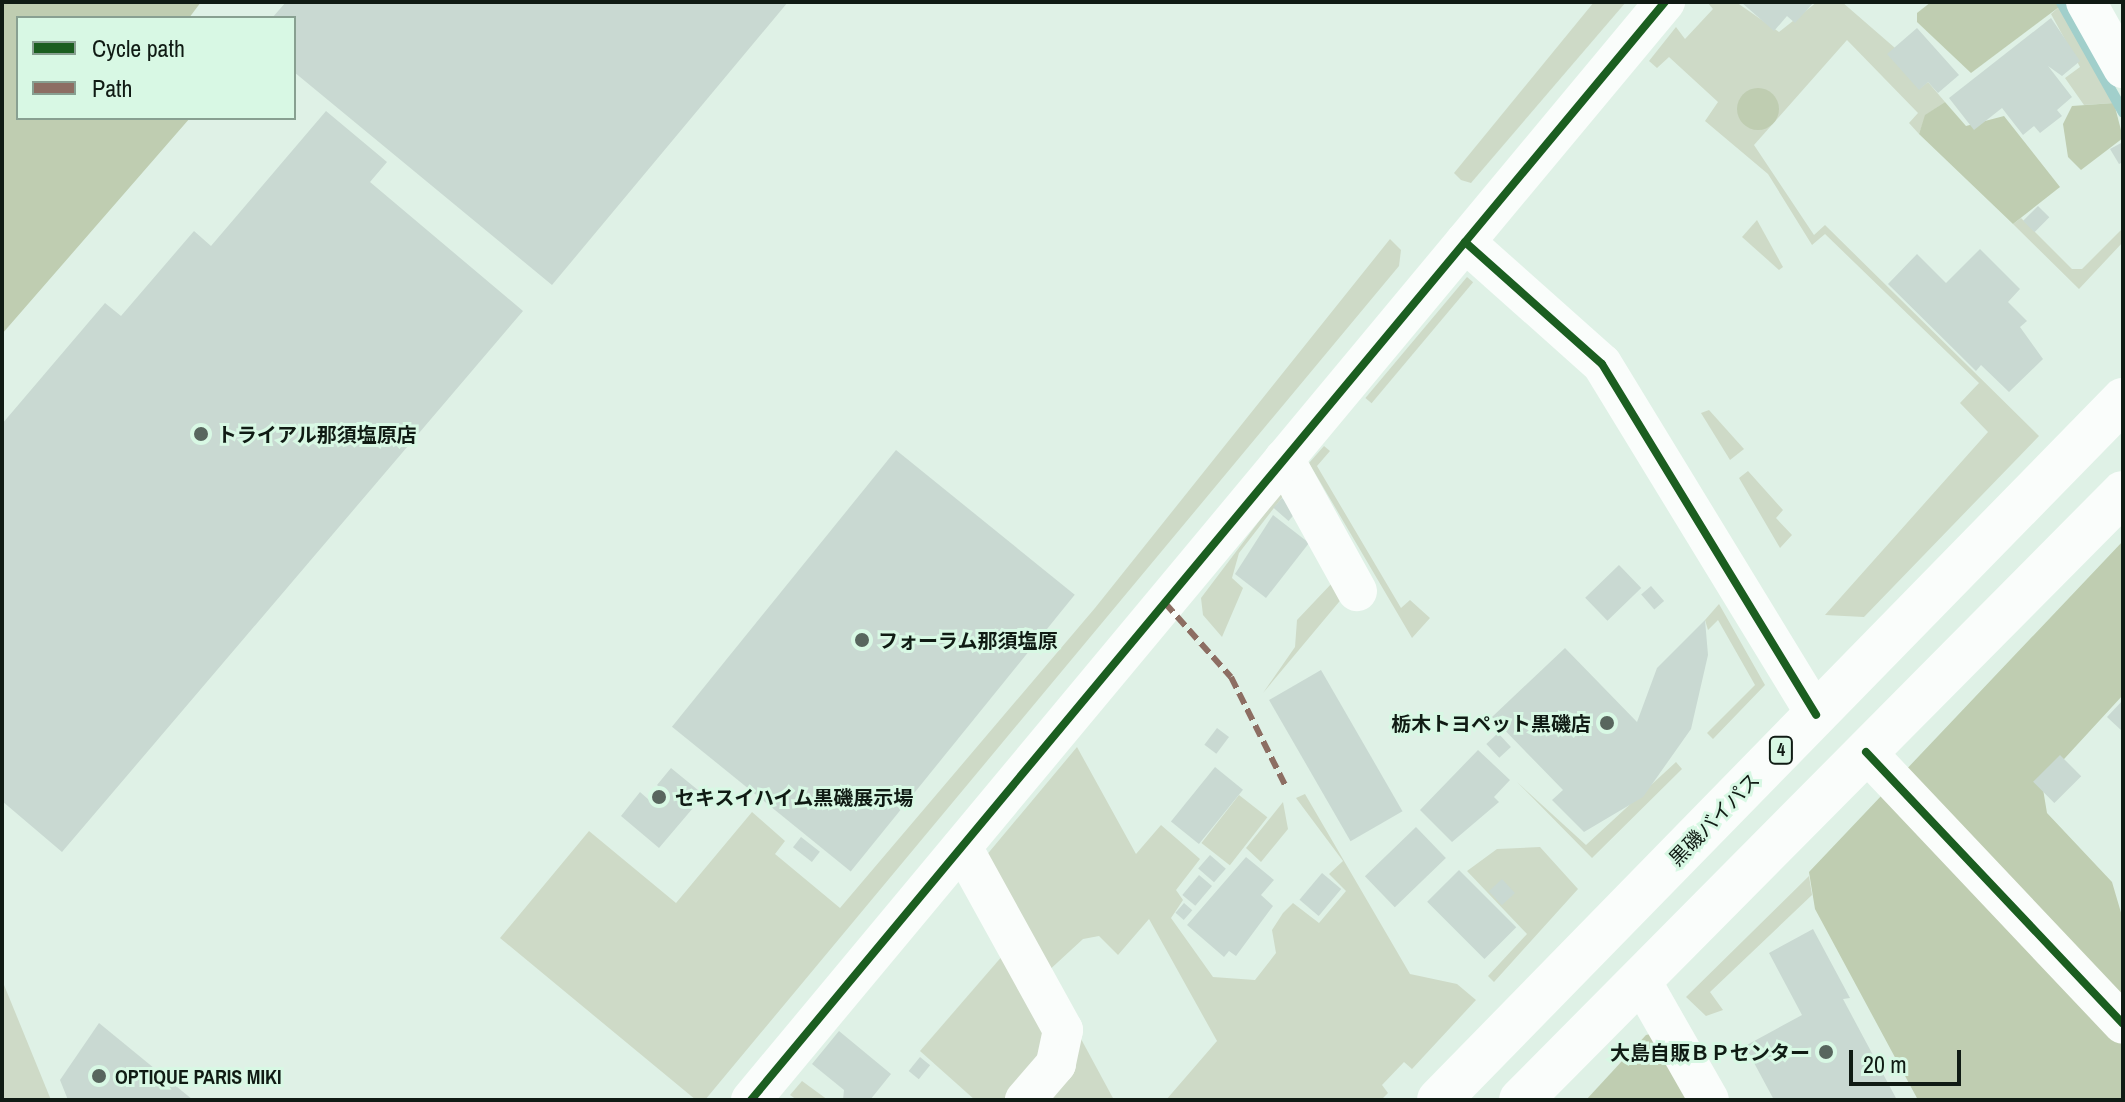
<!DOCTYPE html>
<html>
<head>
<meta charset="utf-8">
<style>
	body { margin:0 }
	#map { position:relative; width:2125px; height:1102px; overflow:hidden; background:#dff1e6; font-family:"Archivo Narrow","Noto Sans JP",sans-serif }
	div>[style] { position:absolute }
	.green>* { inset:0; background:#cedac7; transform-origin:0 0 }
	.forest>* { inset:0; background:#bfcdb1 }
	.round { border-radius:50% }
	.stream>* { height:11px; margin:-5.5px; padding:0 5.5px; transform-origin:5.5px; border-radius:5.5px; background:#a1cfcb }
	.building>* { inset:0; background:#c9d9d2; transform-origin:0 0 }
	.minor>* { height:40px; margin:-20px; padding:0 20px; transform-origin:20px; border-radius:20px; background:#fafdfb }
	.highway>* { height:44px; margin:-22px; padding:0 22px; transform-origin:22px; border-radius:22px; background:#fafdfb }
	.quiet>* { height:6px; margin-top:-3px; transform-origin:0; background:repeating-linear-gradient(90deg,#8d6e63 0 12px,transparent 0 18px) }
	.cycleway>* { height:8px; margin:-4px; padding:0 4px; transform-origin:4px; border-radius:4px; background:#1b5e20 }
	.dots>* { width:22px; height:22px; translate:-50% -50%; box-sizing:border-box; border:4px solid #d8f8e4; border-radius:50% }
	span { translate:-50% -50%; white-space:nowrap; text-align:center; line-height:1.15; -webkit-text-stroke:6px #d8f8e4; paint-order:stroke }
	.shield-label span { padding:2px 6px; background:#d8f8e4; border:2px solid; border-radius:6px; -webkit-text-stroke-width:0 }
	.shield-label { font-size:18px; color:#101b14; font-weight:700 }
	.poi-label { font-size:20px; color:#101b14; font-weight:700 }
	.left { translate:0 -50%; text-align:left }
	.right { translate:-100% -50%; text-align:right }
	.street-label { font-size:20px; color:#101b14 }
	.frame { position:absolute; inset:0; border:4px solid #101b14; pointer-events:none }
	.legend { position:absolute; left:16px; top:16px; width:280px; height:104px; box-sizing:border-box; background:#d8f8e4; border:2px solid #88a091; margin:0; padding:10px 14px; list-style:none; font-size:24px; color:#101b14 }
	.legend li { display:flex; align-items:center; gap:16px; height:40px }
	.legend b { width:40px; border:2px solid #88a091 }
	.scale { position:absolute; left:1849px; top:1050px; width:112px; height:36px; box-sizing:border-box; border:4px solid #101b14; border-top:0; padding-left:10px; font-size:24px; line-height:28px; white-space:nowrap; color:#101b14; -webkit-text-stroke:6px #d8f8e4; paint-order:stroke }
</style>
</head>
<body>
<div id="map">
	<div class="green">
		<div style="clip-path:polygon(1594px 2px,1626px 2px,1471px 183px,1461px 180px,1454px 173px)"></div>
		<div style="clip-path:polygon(1707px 2px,1736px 2px,1779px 32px,1817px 2px,1842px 2px,1895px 48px,1919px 89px,1928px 82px,1945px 102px,1926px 115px,1919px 134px,1909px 123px,1918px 113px,1847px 40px,1754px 145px,1814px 235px,1825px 225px,2039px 436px,1864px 617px,1825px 615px,1988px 432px,1960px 403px,1979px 383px,1825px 234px,1812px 245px,1768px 174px,1705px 121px,1718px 102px,1669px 57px,1657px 68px,1649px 61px,1676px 27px,1685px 39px,1713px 9px)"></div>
		<div style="clip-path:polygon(2059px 7px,2114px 103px,2084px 105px,2065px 78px,2080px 67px,2051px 14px)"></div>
		<div style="clip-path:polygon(2021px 218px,2072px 269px,2082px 269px,2122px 229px,2123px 242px,2079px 289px,2013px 224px)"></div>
		<div style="clip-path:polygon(1757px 220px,1783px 267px,1779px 270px,1742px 237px)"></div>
		<div style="clip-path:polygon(1390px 239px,1401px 250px,1399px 266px,705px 1100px,696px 1100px,500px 938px,589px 831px,676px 903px,752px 812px,785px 841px,775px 854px,840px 908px,1095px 608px)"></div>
		<div style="left:1467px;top:277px;width:8px;height:158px;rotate:40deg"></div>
		<div style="clip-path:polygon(1709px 410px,1744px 449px,1730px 460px,1701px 413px)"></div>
		<div style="clip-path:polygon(1324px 446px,1330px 451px,1317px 466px,1401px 608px,1410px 600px,1430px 618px,1412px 638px,1309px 463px)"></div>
		<div style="clip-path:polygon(1748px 471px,1783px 510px,1776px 518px,1792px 535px,1780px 548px,1739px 478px)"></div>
		<div style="clip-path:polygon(1288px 483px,1349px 590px,1263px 693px,1295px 647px,1297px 620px,1333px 582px,1284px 495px,1239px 553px,1232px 578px,1243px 588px,1222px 637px,1203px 615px,1201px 598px)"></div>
		<div style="clip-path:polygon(1719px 604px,1765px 685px,1713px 739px,1707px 733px,1755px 685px,1718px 620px,1708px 630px,1705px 620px)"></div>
		<div style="clip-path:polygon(1077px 747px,1136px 854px,1161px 825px,1200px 859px,1176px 890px,1183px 900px,1171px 918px,1213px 977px,1255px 980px,1276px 953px,1272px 930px,1283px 913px,1293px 903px,1319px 923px,1346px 891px,1329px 874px,1343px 861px,1296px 798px,1305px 794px,1410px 974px,1457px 984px,1476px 1000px,1412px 1069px,1404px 1062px,1382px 1085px,1388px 1093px,1381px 1100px,1166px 1100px,1217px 1041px,1149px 919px,1118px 955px,1099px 936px,1083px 939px,1045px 974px,985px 857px)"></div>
		<div style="clip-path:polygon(1676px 762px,1682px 769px,1592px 858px,1517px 782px,1586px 845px)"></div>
		<div style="left:1239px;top:795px;width:36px;height:61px;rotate:38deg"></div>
		<div style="clip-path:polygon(1283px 802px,1288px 829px,1261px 862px,1246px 848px)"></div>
		<div style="clip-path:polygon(1540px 847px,1578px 889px,1494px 982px,1488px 976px,1527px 934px,1467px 871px,1497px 849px)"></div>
		<div style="clip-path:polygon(1809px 876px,1812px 895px,1710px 992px,1723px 1010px,1706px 1016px,1686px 997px)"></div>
		<div style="clip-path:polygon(1010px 947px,1053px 1028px,1013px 1100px,975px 1100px,920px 1051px)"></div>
		<div style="clip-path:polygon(2px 980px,51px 1100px,2px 1100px)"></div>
		<div style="clip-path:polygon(1067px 1013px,1114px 1100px,1039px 1100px)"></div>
		<div style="clip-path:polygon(802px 1081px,828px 1100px,797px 1100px,790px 1095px)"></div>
	</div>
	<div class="forest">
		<div style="clip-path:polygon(2px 2px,201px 2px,189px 18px,18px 18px,18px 118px,190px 118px,2px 334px)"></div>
		<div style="clip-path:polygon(1931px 2px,2056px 2px,2059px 7px,1971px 73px,1917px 22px,1917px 13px)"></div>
		<div class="round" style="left:1737px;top:88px;width:42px;height:42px"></div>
		<div style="clip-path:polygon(1945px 102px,1966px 126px,2004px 116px,2060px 187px,2013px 224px,1919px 134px,1925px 115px)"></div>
		<div style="clip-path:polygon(2114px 103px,2123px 138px,2081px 170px,2068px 157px,2063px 124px,2072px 106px)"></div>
		<div style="clip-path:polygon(2123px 541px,2123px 695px,2042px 783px,2047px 813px,2112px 882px,2122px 916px,2123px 1100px,1918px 1100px,1815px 909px,1809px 872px)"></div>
		<div style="clip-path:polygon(1658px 1032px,1696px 1100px,1586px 1100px,1646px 1035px)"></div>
	</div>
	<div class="stream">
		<div style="left:2061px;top:2px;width:126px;rotate:60.6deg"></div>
	</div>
	<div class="building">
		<div style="clip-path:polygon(286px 2px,788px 2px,552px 285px,294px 72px,294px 18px,272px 18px)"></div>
		<div style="clip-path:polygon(1741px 2px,1814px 2px,1795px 23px,1787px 16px,1774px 31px)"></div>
		<div style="clip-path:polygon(2051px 18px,2080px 61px,2062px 76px,2048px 66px,2072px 97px,2057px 110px,2062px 116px,2040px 133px,2034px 126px,2023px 135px,2002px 108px,1974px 130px,1949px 98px)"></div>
		<div style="clip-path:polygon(1917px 28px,1959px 75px,1938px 93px,1928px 82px,1919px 90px,1887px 54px)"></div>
		<div style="clip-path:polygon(326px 111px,387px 162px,370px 182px,523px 311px,62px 852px,2px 801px,2px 424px,105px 303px,121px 316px,194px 231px,211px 246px)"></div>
		<div style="clip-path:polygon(2123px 142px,2123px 162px,2119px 164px,2110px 149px)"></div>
		<div style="left:2038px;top:206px;width:16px;height:21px;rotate:45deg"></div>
		<div style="clip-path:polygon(1980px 249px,2020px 289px,2008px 302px,2027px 321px,2020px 327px,2043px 359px,2009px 392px,1981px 365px,1976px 371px,1888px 284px,1917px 254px,1946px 283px)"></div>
		<div style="left:896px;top:450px;width:230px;height:356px;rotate:39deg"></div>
		<div style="left:1282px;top:498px;width:20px;height:13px;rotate:41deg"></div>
		<div style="clip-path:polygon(1273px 515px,1309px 543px,1266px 598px,1235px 574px)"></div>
		<div style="left:1619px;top:565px;width:32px;height:47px;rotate:46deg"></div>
		<div style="left:1651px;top:586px;width:20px;height:13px;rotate:49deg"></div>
		<div style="clip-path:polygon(1705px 620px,1708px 655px,1691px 729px,1643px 797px,1584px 832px,1552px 800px,1563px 790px,1492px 717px,1565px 648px,1637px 722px,1657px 668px)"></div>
		<div style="left:1321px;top:670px;width:163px;height:60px;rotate:60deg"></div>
		<div style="clip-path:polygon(2123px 700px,2123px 732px,2107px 717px)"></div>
		<div style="left:1217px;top:728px;width:15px;height:21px;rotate:37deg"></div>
		<div style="left:1498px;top:733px;width:19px;height:16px;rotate:47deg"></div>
		<div style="clip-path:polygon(1478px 750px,1510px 780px,1494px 797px,1499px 802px,1452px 842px,1420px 810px)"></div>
		<div style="left:2060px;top:755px;width:30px;height:38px;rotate:45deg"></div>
		<div style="left:1215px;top:767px;width:36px;height:70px;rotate:39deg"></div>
		<div style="clip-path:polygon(671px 768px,704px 795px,659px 848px,621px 816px,640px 792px,657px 807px,667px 794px,657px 785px)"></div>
		<div style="left:1416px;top:827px;width:43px;height:71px;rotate:46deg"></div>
		<div style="left:801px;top:837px;width:24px;height:13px;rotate:38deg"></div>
		<div style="left:1210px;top:855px;width:21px;height:18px;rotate:41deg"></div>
		<div style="clip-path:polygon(1246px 857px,1274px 880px,1261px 895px,1273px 906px,1236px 956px,1229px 951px,1224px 957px,1187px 925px)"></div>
		<div style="left:1459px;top:870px;width:81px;height:45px;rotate:45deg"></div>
		<div style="left:1322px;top:873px;width:25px;height:35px;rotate:40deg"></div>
		<div style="left:1199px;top:875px;width:17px;height:26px;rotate:40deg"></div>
		<div style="left:1502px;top:879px;width:19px;height:18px;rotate:47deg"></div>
		<div style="left:1184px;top:903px;width:11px;height:13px;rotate:41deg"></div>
		<div style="clip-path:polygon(1813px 929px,1850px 998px,1843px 999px,1897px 1100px,1774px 1100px,1745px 1046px,1802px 1015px,1769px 953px)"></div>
		<div style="clip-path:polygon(99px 1023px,193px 1100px,68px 1100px,60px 1080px)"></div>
		<div style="clip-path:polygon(839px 1031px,891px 1074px,870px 1100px,843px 1100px,844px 1090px,812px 1064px)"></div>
		<div style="left:920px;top:1057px;width:13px;height:18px;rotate:39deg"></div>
	</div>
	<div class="minor">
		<div style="left:2086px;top:2px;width:76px;rotate:60.7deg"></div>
		<div style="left:1465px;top:242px;width:183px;rotate:41.7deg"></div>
		<div style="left:1602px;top:364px;width:411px;rotate:58.6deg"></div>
		<div style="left:1284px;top:459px;width:151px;rotate:61.1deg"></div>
		<div style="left:1866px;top:752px;width:374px;rotate:46.6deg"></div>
		<div style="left:962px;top:847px;width:209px;rotate:61.1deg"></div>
		<div style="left:1063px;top:1030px;width:35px;rotate:102deg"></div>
		<div style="left:1056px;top:1064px;width:48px;rotate:130.7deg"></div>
		<div style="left:1640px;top:979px;width:139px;rotate:60.3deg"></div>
		<div style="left:751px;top:1100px;width:1429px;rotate:-50.23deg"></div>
	</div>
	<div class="highway">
		<div style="left:1439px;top:1100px;width:979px;rotate:-45.66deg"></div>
		<div style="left:1521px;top:1100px;width:855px;rotate:-45.24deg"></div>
	</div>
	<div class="quiet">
		<div style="left:1165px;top:603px;width:99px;rotate:48.3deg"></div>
		<div style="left:1231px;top:677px;width:123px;rotate:63.4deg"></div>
	</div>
	<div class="cycleway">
		<div style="left:1465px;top:242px;width:183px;rotate:41.7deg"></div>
		<div style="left:1602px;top:364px;width:411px;rotate:58.6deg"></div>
		<div style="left:1866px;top:752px;width:374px;rotate:46.6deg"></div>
		<div style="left:751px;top:1100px;width:1429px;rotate:-50.23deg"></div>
	</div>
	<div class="dots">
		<div style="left:201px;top:434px;background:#58665e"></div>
		<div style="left:862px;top:640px;background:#58665e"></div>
		<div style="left:1607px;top:723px;background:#58665e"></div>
		<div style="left:659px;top:797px;background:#58665e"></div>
		<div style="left:1826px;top:1052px;background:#58665e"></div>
		<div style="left:99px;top:1076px;background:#58665e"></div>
	</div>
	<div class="shield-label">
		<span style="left:1781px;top:750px">4</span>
	</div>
	<div class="poi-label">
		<span class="left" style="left:217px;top:434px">トライアル那須塩原店</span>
		<span class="left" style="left:878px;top:640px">フォーラム那須塩原</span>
		<span class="right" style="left:1591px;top:723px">栃木トヨペット黒磯店</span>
		<span class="left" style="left:675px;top:797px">セキスイハイム黒磯展示場</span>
		<span class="right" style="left:1810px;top:1052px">大島自販ＢＰセンター</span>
		<span class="left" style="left:115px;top:1076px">OPTIQUE PARIS MIKI</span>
	</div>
	<div class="street-label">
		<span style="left:1714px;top:819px;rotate:-46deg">黒磯バイパス</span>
	</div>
	<div class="frame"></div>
	<ul class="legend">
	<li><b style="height:10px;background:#1b5e20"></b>Cycle path</li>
	<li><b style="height:10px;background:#8d6e63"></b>Path</li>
	</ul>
	<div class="scale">20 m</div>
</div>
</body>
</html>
